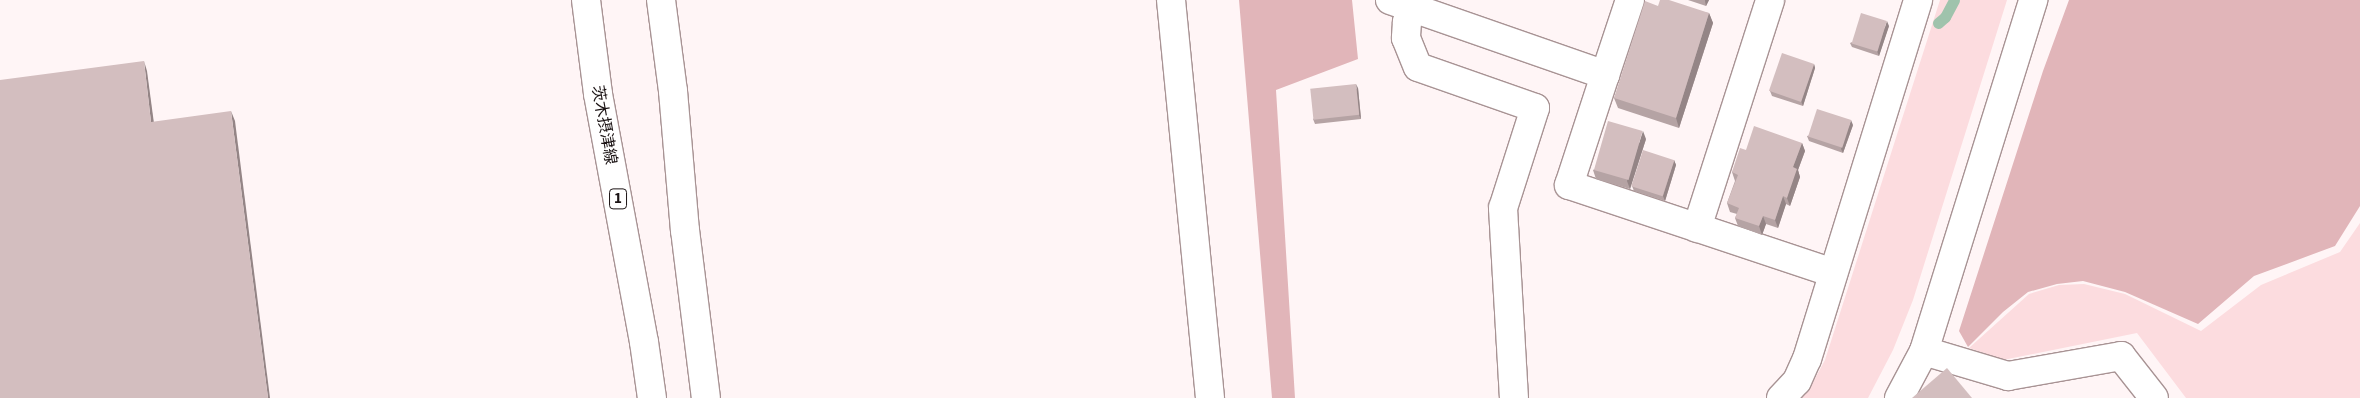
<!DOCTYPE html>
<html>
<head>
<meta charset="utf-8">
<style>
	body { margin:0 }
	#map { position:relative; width:2360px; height:398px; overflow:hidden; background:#fff5f6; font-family:"Source Sans 3","Noto Sans JP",sans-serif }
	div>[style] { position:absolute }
	.green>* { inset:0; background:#fcdcdf }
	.forest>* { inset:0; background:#e1b5b9 }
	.stream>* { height:11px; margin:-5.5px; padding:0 5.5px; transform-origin:5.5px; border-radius:5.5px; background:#9fc3ac }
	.roads { filter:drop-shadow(1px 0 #a89394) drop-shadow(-1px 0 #a89394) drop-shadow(0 1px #a89394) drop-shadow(0 -1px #a89394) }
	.minor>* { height:28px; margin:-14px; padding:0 14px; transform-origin:14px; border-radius:14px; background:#fff }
	.primary>* { height:28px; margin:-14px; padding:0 14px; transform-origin:14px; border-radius:14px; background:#fff }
	.wall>* { inset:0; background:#b5a3a4 }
	.shaded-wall>* { inset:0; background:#948586 }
	.building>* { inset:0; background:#d3bebf; transform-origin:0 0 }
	span { translate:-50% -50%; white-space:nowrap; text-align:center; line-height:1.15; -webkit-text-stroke:5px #fff; paint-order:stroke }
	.shield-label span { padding:1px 4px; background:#fff; border:1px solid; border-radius:4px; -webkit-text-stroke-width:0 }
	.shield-label { font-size:15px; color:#1b1314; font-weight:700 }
	.street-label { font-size:16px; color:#1b1314 }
</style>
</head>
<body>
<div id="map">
	<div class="green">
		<div style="clip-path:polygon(1940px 0,2007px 0,1913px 300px,1893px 350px,1868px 398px,1800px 398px,1811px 386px,1825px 360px)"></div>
		<div style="clip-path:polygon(2360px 223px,2360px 398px,2186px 398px,2137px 333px,2008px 359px,2001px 359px,1969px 348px,2029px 294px,2059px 285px,2084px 284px,2125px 294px,2201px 331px,2261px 285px,2340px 252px)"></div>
	</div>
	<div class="forest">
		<div style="clip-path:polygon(1239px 0,1352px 0,1358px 59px,1276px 90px,1295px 398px,1272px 398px)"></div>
		<div style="clip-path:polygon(2069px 0,2360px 0,2360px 206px,2335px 246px,2254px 276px,2198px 324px,2125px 292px,2083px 281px,2057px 284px,2028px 292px,2003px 312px,1968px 347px,1959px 331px,2043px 71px)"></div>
	</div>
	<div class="stream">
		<div style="left:1938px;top:23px;width:9px;rotate:-41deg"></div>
		<div style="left:1945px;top:17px;width:19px;rotate:-62deg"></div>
	</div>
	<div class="roads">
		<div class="minor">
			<div style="left:1171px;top:0;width:400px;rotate:84.4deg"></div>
			<div style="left:1390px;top:0;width:228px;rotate:19.2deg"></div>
			<div style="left:1605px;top:75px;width:116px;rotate:108.1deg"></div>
			<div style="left:1569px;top:185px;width:278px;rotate:18.4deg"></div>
			<div style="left:1412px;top:8px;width:15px;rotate:110deg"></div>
			<div style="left:1407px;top:22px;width:16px;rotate:94deg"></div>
			<div style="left:1406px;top:38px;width:31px;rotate:68deg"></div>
			<div style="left:1418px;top:67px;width:124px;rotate:19.3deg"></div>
			<div style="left:1535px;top:108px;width:105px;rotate:107.7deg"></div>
			<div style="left:1503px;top:208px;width:190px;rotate:86.7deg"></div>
			<div style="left:1605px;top:75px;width:79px;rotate:-71.6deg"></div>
			<div style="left:1697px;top:228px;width:239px;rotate:-72.2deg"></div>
			<div style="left:1924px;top:351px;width:88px;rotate:16.6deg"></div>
			<div style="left:2008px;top:376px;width:115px;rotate:-10deg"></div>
			<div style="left:2121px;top:356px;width:53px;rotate:51.8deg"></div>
			<div style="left:1781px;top:398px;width:23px;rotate:-47deg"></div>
			<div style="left:1797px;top:381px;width:24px;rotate:-66deg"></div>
			<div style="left:1807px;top:359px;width:376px;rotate:-72.8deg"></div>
			<div style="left:1899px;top:398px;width:53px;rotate:-62deg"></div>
			<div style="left:1924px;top:351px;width:368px;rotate:-72.7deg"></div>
		</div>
		<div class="primary">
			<div style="left:586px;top:0;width:95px;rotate:82.7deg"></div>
			<div style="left:598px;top:94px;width:252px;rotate:79.5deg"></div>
			<div style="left:644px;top:342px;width:57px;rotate:81.9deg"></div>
			<div style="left:661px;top:0;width:92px;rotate:82.5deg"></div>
			<div style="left:673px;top:91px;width:140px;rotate:85.1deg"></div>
			<div style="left:685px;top:230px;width:169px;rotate:82.9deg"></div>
		</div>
	</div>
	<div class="wall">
		<div style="clip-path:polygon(1688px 0,1709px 0,1706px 6px)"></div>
		<div style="clip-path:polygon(1658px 6px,1709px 13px,1713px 23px,1679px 128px,1618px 108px,1614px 98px)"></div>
		<div style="clip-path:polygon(1889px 26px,1879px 56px,1852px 47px,1850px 43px)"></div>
		<div style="clip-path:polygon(1814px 64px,1815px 68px,1803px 106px,1772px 96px,1770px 91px)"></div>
		<div style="clip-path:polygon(1358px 88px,1361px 119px,1315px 124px,1313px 119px)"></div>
		<div style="clip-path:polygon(1853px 125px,1843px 153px,1809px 141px,1807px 136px)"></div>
		<div style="clip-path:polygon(1646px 139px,1630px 189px,1596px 179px,1593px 170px)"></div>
		<div style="clip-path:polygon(1802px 143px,1805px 151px,1798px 170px,1800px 177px,1790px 206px,1786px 204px,1778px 228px,1766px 224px,1762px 235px,1738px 226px,1735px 218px,1737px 214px,1730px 212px,1727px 203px,1735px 181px,1732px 172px,1746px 150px)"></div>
		<div style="clip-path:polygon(1674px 160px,1676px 165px,1665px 201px,1634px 191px,1632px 186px)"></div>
	</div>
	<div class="shaded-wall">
		<div style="clip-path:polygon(1705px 0,1709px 0,1706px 6px,1705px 1px)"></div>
		<div style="clip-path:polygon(1709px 13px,1713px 23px,1679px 128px,1676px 118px)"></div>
		<div style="clip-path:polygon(1887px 21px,1889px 26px,1879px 56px,1877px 51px)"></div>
		<div style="clip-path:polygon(144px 61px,147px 71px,155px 131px,151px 122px)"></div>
		<div style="clip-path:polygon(1814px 64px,1815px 68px,1803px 106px,1801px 101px)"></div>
		<div style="clip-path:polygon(1356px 84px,1358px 88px,1361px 119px,1359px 115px)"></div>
		<div style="clip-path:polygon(231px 111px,235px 121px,270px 398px,268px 398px)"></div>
		<div style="clip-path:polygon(1851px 120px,1853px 125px,1843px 153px,1841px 149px)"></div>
		<div style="clip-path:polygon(1643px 131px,1646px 139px,1630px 189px,1627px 181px)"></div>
		<div style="clip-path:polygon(1802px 143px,1805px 151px,1798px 170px,1800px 177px,1790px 206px,1787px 198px,1793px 167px)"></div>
		<div style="clip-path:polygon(1674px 160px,1676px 165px,1665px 201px,1663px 196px)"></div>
		<div style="clip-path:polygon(1783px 196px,1786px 204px,1778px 228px,1775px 220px)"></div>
		<div style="clip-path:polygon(1763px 216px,1766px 224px,1762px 235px,1759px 226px)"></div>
	</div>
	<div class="building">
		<div style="clip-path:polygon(1660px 0,1669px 0,1709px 13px,1676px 118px,1614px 98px,1645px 1px,1658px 6px)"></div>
		<div style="left:1861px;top:13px;width:27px;height:32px;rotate:17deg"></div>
		<div style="left:1782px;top:53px;width:34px;height:40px;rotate:19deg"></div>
		<div style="clip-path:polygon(144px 61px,151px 122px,231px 111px,268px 398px,0 398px,0 80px)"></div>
		<div style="left:1356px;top:84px;width:31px;height:46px;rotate:84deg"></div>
		<div style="left:1817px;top:109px;width:36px;height:29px;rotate:18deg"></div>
		<div style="left:1608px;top:121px;width:36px;height:51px;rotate:16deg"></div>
		<div style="clip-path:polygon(1754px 126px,1802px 143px,1793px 167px,1797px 169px,1787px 198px,1783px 196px,1775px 220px,1763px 216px,1759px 226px,1735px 218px,1739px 208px,1727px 203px,1738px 175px,1732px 172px,1740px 148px,1746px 150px)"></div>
		<div style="left:1643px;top:150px;width:33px;height:38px;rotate:18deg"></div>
		<div style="clip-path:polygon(1947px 368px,1972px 398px,1912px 398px)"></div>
	</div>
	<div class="shield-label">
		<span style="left:618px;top:199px">1</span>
	</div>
	<div class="street-label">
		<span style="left:604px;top:125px;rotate:80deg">茨木摂津線</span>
	</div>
</div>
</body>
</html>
